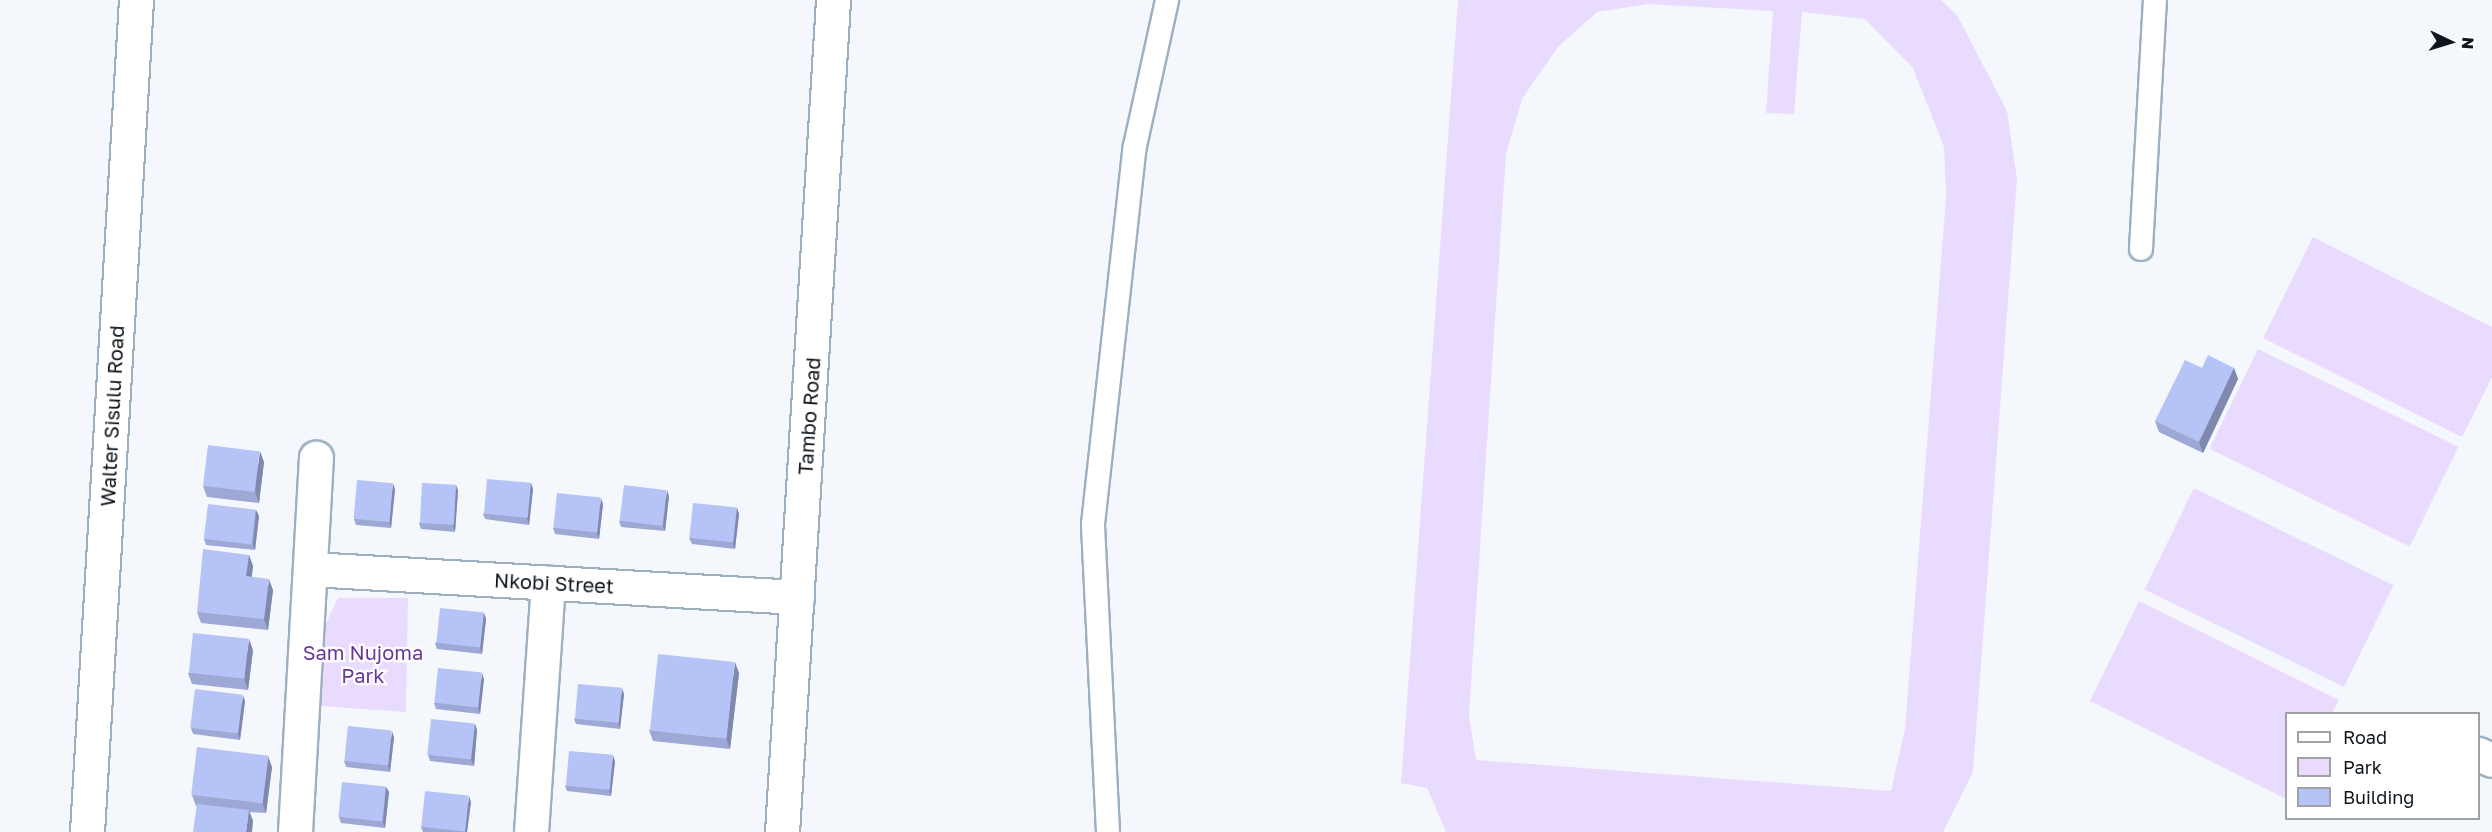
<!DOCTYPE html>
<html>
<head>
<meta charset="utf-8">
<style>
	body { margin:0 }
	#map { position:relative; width:2492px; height:832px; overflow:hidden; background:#f4f8fc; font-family:"Golos Text",sans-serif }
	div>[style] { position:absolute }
	.green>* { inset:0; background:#e9dbfe; transform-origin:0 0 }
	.roads { filter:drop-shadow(2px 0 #9db0c0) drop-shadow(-2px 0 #9db0c0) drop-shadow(0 2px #9db0c0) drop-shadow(0 -2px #9db0c0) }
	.lane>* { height:22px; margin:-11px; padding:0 11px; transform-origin:11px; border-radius:11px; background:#fff }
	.street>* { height:33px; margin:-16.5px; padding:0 16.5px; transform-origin:16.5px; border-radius:16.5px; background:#fff }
	.secondary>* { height:33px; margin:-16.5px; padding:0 16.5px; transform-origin:16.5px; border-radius:16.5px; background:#fff }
	.wall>* { inset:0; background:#9da8d4 }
	.shaded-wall>* { inset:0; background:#7f88ad }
	.building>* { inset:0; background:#b6c3f7; transform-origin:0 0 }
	span { translate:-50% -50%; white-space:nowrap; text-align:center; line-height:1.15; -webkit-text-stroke:4.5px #fff; paint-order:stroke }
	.street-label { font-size:20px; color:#0e151b }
	.park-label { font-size:20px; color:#69389a }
	.legend { position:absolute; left:2285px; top:712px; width:195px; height:108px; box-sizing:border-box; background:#fff; border:2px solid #9fa1a4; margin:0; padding:8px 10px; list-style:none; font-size:18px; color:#0e151b }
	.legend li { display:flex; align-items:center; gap:12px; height:30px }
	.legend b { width:30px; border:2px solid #9fa1a4 }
	.north { position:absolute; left:2420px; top:12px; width:60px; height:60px; -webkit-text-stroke:4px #fff; paint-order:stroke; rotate:94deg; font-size:16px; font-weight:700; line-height:24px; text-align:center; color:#0e151b }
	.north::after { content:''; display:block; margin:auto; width:21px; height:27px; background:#0e151b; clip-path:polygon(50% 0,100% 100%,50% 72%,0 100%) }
</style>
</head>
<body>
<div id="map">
	<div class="green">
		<div style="clip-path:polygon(evenodd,1458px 0,1941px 0,1957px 15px,2007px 111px,2017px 179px,1973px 772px,1943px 832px,1446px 832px,1427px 788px,1401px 783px,1458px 0,1648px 4px,1773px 11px,1766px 113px,1794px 114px,1802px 12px,1865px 19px,1913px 68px,1944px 147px,1946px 197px,1905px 729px,1891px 791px,1476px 760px,1469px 715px,1506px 154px,1522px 99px,1558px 47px,1597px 12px,1648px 4px)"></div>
		<div style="clip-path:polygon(2313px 237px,2492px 327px,2492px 377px,2462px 437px,2263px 338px)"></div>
		<div style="left:2258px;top:349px;width:223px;height:111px;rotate:26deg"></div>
		<div style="left:2194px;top:488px;width:222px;height:113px;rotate:26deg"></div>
		<div style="clip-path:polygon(338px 598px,408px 598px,406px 712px,320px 706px,320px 636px)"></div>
		<div style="clip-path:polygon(2139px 601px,2339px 700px,2332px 713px,2286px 714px,2286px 799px,2090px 701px)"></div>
	</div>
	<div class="roads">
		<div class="lane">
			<div style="left:2141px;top:249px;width:249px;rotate:-86.8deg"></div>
			<div style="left:1108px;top:832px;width:308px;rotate:-92.8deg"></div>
			<div style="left:1093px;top:524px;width:380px;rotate:-83.7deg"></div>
			<div style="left:1135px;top:146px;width:149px;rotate:-77.6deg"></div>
		</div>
		<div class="street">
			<div style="left:311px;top:569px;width:487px;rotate:3.3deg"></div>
			<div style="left:2478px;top:754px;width:15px;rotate:23deg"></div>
			<div style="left:295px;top:832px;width:375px;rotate:-86.8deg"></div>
			<div style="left:531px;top:832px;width:250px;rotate:-86.1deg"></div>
			<div style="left:782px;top:832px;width:834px;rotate:-86.49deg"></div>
		</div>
		<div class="secondary">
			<div style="left:87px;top:832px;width:833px;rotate:-86.63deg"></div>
		</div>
	</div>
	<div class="wall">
		<div style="clip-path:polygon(2202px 368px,2234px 368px,2238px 379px,2203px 453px,2159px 432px,2155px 421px)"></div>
		<div style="clip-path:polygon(264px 462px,259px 503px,207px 497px,203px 486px)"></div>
		<div style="clip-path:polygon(531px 483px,533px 489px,529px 525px,485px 519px,483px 514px)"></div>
		<div style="clip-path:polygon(456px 485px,458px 491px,455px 532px,421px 529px,419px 523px)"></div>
		<div style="clip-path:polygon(395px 489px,391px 528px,356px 525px,354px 519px)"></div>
		<div style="clip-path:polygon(669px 496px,665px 531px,621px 527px,619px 521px)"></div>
		<div style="clip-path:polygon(603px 504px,599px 539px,555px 534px,553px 528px)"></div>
		<div style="clip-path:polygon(737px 508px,739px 514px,735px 549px,692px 544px,689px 538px)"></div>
		<div style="clip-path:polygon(256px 510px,259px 516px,255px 550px,206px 545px,204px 539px)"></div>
		<div style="clip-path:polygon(249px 555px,253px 566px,252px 577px,273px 590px,268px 630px,201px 623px,197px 612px)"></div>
		<div style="clip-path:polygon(484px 613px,486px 619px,482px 654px,437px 649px,435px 643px)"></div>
		<div style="clip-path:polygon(253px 650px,248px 690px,192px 684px,188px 673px)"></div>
		<div style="clip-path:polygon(739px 673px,730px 749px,653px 741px,649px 730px)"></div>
		<div style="clip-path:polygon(484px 679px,480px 714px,436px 709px,434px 703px)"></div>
		<div style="clip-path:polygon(624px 694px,620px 729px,576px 724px,574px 719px)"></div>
		<div style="clip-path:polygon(245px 701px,240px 740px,193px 734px,191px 728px)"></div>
		<div style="clip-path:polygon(475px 724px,477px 730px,474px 766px,430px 761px,428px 755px)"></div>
		<div style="clip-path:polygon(394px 737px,390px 772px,346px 767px,344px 761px)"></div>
		<div style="clip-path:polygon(615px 761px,611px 796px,567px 791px,565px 786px)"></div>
		<div style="clip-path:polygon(272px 767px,266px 813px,249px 812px,253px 821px,196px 806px,192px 795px)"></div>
		<div style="clip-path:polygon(386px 787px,389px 792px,385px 828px,341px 823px,339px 817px)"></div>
		<div style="clip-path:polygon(471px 802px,467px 832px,423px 832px,421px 827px)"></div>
	</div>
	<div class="shaded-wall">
		<div style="clip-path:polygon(2234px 368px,2238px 379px,2203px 453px,2199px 442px)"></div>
		<div style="clip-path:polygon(260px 451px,264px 462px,259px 503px,255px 491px)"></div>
		<div style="clip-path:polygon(393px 483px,395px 489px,391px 528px,389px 522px)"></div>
		<div style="clip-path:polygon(531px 483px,533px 489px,529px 525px,527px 519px)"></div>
		<div style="clip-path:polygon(456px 485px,458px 491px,455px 532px,453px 526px)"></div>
		<div style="clip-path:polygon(667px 490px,669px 496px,665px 531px,663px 526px)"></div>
		<div style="clip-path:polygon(601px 498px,603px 504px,599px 539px,597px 533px)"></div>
		<div style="clip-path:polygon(737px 508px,739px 514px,735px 549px,733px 544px)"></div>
		<div style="clip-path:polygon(256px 510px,259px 516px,255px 550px,253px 545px)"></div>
		<div style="clip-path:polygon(249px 555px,253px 566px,250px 587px,246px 576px)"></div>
		<div style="clip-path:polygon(269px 579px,273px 590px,268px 630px,264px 619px)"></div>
		<div style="clip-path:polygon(484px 613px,486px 619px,482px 654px,480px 648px)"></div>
		<div style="clip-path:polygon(249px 639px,253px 650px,248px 690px,244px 679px)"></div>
		<div style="clip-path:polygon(735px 662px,739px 673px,730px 749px,726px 738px)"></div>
		<div style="clip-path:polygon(482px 673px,484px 679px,480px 714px,478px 708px)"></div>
		<div style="clip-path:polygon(622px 688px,624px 694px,620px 729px,618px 723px)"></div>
		<div style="clip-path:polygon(243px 695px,245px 701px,240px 740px,238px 734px)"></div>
		<div style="clip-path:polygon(475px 724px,477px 730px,474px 766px,471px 760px)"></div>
		<div style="clip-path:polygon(392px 731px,394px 737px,390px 772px,388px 766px)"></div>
		<div style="clip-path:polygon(613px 755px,615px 761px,611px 796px,609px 790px)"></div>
		<div style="clip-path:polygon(268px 756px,272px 767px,266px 813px,262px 802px)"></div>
		<div style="clip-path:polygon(386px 787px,389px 792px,385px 828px,383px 822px)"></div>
		<div style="clip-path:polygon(469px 796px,471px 802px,467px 832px,465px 832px)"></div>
		<div style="clip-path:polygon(249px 810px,253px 821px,252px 832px,246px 832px)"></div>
	</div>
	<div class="building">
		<div style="clip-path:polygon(2208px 355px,2234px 368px,2199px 442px,2155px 421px,2185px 360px,2202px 368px)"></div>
		<div style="left:208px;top:445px;width:52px;height:41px;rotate:7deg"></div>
		<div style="left:487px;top:479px;width:44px;height:35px;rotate:5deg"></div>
		<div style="left:357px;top:480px;width:36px;height:39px;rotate:5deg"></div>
		<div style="left:422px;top:483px;width:34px;height:40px;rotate:3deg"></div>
		<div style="left:624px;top:485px;width:43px;height:36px;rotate:7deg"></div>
		<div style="left:557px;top:493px;width:44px;height:35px;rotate:6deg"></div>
		<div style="left:693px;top:503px;width:44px;height:35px;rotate:6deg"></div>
		<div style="left:208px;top:504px;width:48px;height:35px;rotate:7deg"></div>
		<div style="clip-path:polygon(203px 549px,249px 555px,246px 576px,269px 579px,264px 619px,197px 612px)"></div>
		<div style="left:440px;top:608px;width:44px;height:35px;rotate:6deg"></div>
		<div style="left:193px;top:633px;width:56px;height:40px;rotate:6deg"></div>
		<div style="left:658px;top:654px;width:77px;height:77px;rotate:6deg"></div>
		<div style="left:438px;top:668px;width:44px;height:35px;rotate:6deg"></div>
		<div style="left:578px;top:684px;width:44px;height:35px;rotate:5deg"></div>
		<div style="left:195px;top:689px;width:48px;height:39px;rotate:7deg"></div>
		<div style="left:431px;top:719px;width:44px;height:36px;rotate:6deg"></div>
		<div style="left:348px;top:726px;width:44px;height:35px;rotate:6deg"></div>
		<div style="left:197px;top:747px;width:72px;height:48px;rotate:7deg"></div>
		<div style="left:569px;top:751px;width:44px;height:35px;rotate:5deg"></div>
		<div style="left:342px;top:782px;width:44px;height:35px;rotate:6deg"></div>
		<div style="left:425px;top:791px;width:44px;height:36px;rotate:6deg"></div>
		<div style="clip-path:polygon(197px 804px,249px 810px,246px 832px,193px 832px)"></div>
	</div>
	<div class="street-label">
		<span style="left:112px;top:416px;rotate:-87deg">Walter Sisulu Road</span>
		<span style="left:809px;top:416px;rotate:-86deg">Tambo Road</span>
		<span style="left:554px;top:583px;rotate:3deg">Nkobi Street</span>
	</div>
	<div class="park-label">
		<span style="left:363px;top:664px">Sam Nujoma<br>Park</span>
	</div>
	<ul class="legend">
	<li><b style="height:8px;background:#fff"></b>Road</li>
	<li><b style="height:16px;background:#e9dbfe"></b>Park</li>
	<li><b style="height:16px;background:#b6c3f7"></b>Building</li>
	</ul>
	<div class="north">N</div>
</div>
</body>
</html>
